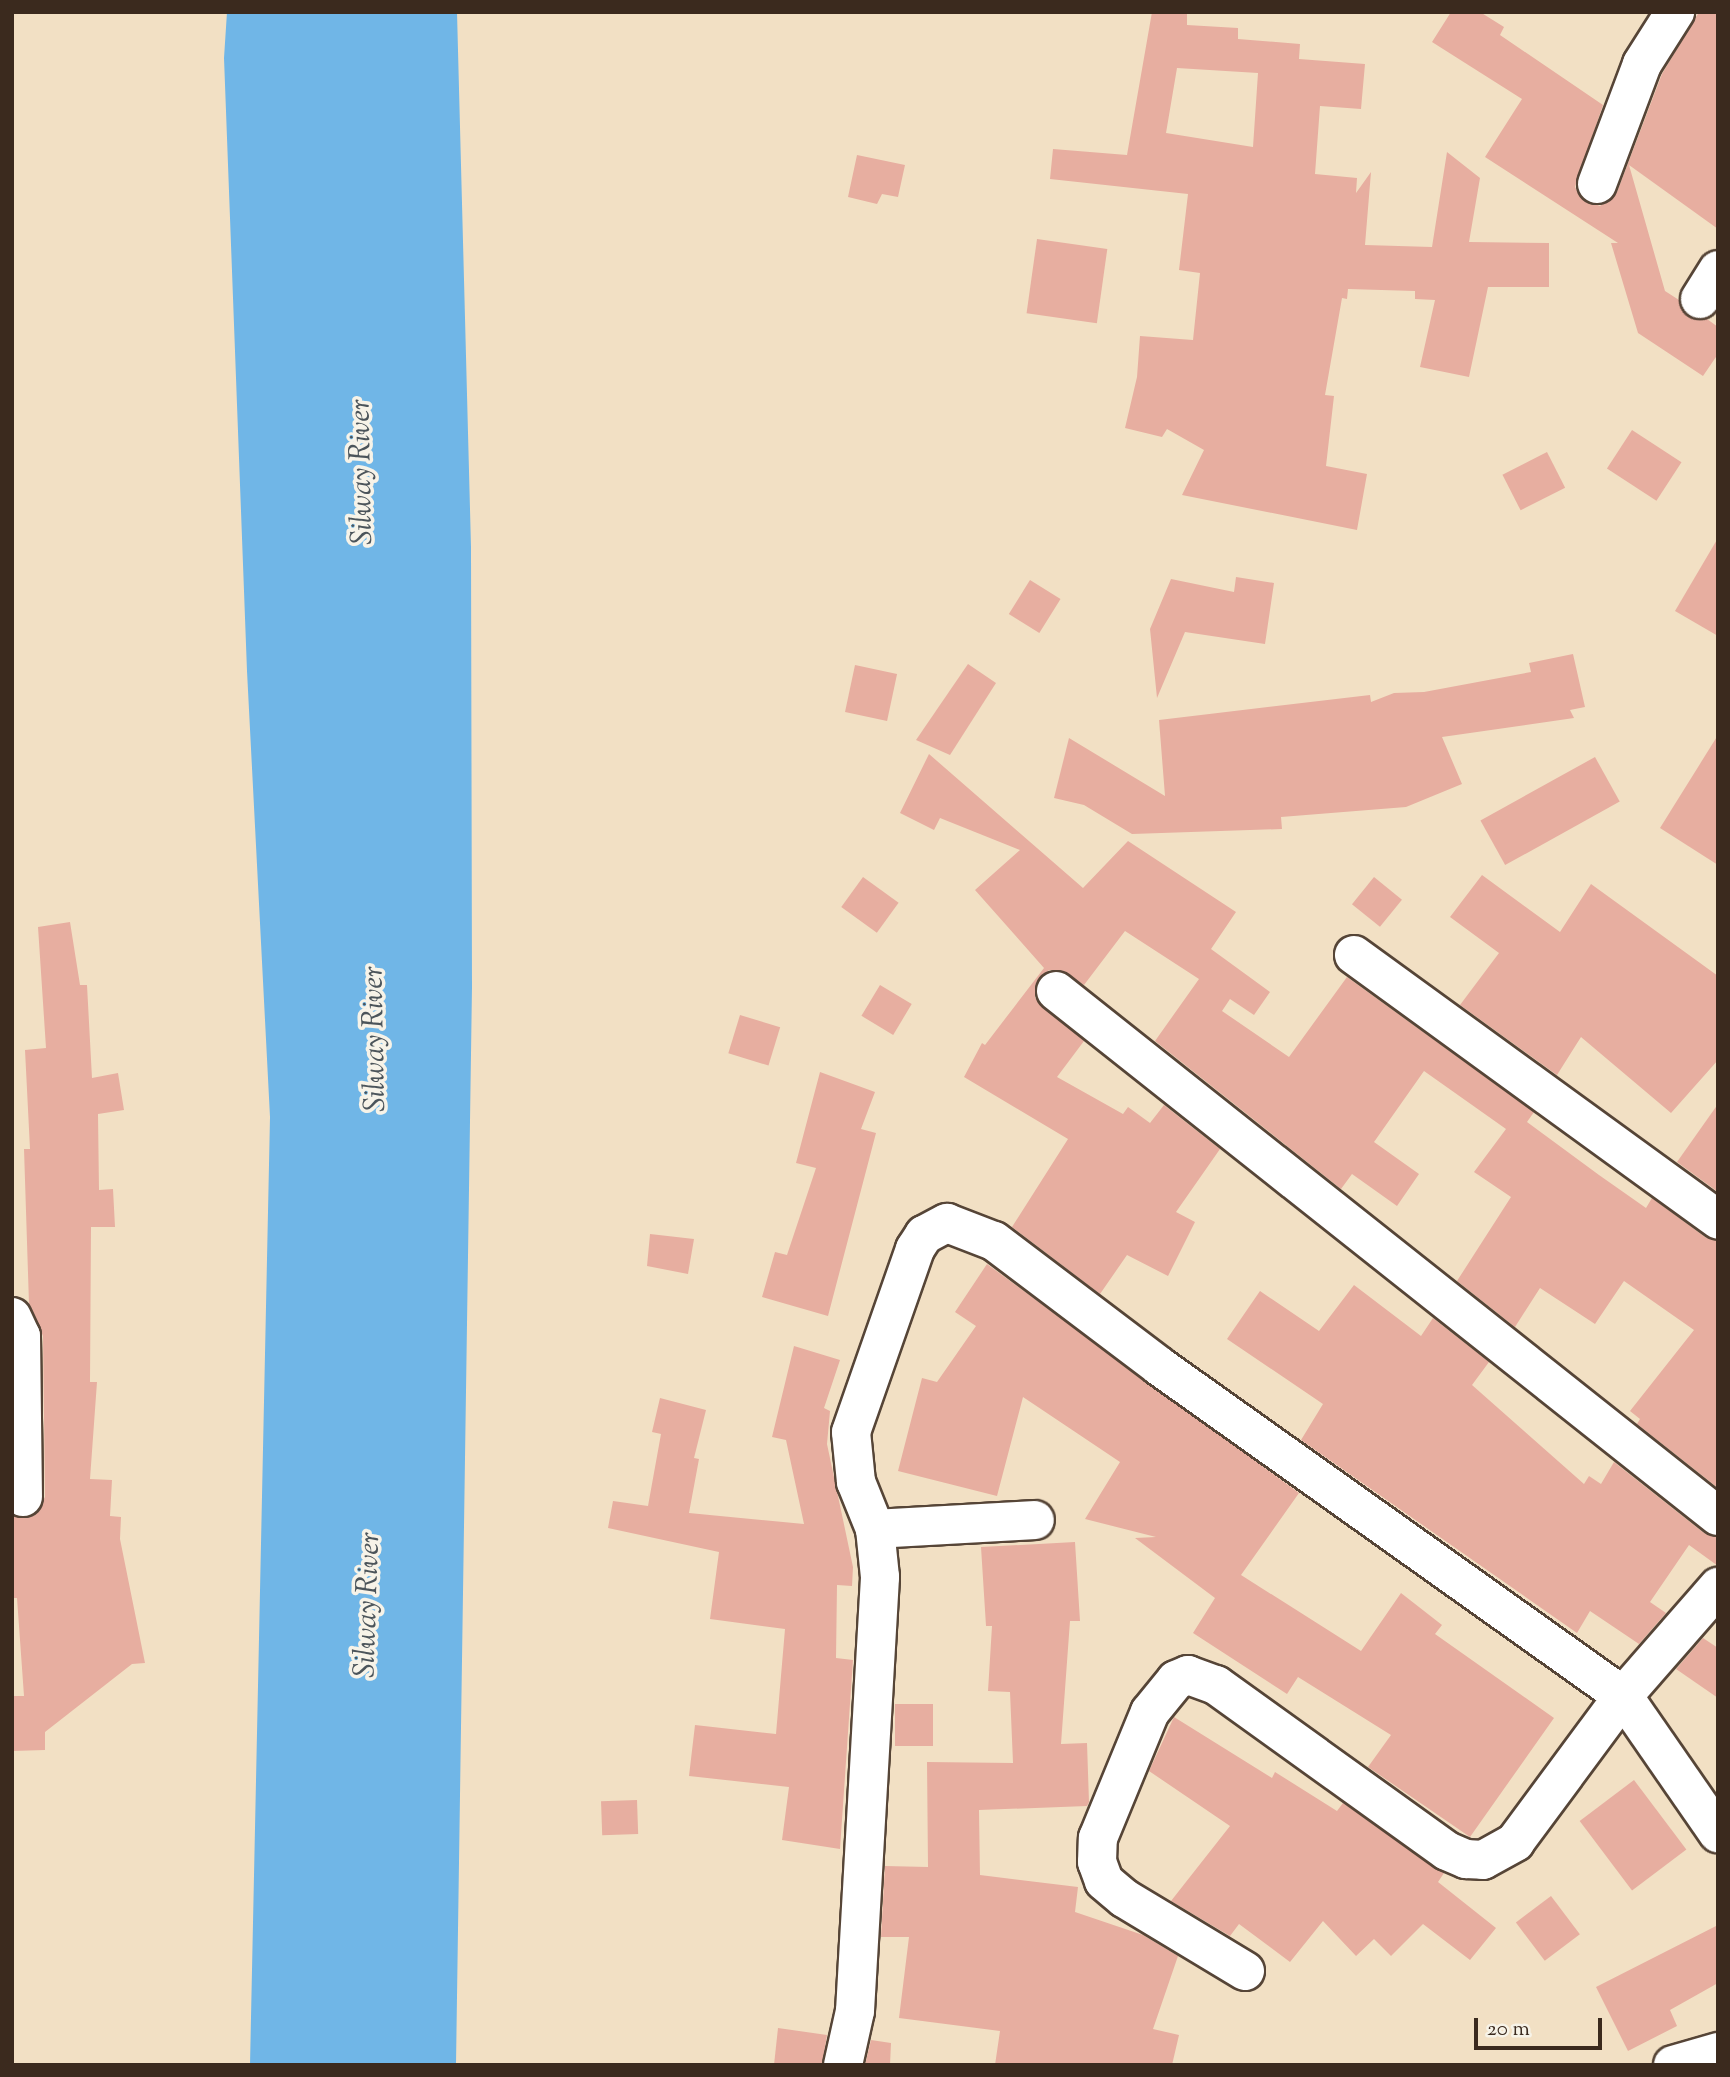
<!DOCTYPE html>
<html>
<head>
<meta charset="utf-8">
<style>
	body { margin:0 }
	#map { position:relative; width:1730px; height:2077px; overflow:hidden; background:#f2e0c4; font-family:"Sorts Mill Goudy",serif }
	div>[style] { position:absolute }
	.water>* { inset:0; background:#70b6e7 }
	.building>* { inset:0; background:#e7aea0; transform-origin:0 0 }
	.roads { filter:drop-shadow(2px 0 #564537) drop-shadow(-2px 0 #564537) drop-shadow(0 2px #564537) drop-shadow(0 -2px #564537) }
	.minor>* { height:38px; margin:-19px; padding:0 19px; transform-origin:19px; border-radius:19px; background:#fff }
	span { translate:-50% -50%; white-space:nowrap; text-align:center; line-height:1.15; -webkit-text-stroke:7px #f7f3e8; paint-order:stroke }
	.water-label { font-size:30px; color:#4b545a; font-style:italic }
	.frame { position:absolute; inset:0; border:14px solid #3b2a1e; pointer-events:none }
	.scale { position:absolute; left:1474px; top:2018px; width:128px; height:32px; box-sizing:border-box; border:4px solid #3b2a1e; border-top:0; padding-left:9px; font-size:21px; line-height:24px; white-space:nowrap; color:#3b2a1e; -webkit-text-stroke:5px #f7f3e8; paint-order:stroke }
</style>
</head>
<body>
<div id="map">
	<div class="water">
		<div style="clip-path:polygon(227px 12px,457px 12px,471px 547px,472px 987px,456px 2065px,250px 2065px,270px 1117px,247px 671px,224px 58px)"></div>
	</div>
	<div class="building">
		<div style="clip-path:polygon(evenodd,1152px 12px,1187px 12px,1187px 25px,1238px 28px,1238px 39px,1300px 44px,1299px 59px,1365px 64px,1361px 109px,1320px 106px,1315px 174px,1357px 178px,1356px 193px,1371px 172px,1365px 245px,1432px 247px,1447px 152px,1480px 178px,1469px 242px,1549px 243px,1549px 287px,1488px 287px,1469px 377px,1420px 367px,1435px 300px,1415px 299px,1415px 291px,1348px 289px,1347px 299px,1342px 298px,1325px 395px,1334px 396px,1326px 466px,1367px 474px,1357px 530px,1182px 495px,1204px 450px,1167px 429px,1162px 437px,1125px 428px,1137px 377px,1140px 336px,1193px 340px,1200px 273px,1179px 270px,1188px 194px,1050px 179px,1053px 149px,1127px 155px,1152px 12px,1177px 68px,1258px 73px,1253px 147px,1166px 133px,1177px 68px)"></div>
		<div style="clip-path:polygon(1451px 12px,1480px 12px,1504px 27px,1500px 35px,1603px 105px,1575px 187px,1581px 198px,1600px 206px,1617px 192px,1662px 74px,1696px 17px,1699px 12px,1718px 12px,1718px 229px,1629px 165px,1665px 291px,1679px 300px,1688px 317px,1707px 319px,1718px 327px,1718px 354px,1703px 376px,1638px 333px,1611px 243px,1618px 243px,1485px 157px,1522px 99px,1432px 42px)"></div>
		<div style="clip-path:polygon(857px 155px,905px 165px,898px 197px,882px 194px,877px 204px,848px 197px)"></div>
		<div style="left:1037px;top:239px;width:71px;height:75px;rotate:8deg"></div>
		<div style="left:1632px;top:430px;width:59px;height:46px;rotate:33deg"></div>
		<div style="left:1547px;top:452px;width:40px;height:50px;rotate:63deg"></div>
		<div style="clip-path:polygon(1718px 538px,1718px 636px,1675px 611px)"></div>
		<div style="clip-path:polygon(1236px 577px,1274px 583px,1265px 644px,1185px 632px,1157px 698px,1150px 629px,1171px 579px,1234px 592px)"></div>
		<div style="left:1030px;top:580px;width:36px;height:40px;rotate:32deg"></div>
		<div style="clip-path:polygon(1573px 654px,1585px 707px,1570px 710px,1574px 718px,1442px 737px,1462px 784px,1406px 807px,1281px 817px,1282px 829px,1132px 834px,1084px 805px,1054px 798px,1069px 738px,1165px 796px,1159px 720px,1370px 695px,1371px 702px,1394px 693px,1424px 692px,1531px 672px,1529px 663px)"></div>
		<div style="clip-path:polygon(968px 664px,996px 683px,950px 755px,916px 740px)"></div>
		<div style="left:855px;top:665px;width:43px;height:48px;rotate:12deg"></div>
		<div style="clip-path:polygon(1718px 735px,1718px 865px,1660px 828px)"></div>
		<div style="clip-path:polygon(929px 754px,1083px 888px,1128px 841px,1236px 912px,1211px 949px,1270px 992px,1254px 1015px,1230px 999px,1222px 1011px,1289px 1057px,1347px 977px,1534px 1112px,1527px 1122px,1599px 1175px,1646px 1208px,1652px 1198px,1705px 1237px,1718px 1241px,1718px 1488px,1637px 1424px,1640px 1419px,1630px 1411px,1694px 1330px,1624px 1281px,1595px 1324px,1540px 1288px,1515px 1327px,1457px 1281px,1511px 1197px,1474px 1172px,1506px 1129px,1424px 1071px,1374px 1142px,1419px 1174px,1397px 1206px,1352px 1174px,1341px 1189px,1155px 1041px,1199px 979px,1125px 931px,1084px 985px,1060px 970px,1049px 970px,1039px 978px,1035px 998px,1084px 1041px,1057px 1077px,1123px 1114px,1128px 1107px,1150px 1123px,1164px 1105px,1220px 1149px,1176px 1212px,1195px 1222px,1168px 1276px,1127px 1255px,1100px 1294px,1012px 1227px,1068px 1139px,964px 1077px,982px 1043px,985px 1045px,1044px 968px,975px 890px,1020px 850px,940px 818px,934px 830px,900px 813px)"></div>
		<div style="left:1595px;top:757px;width:51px;height:131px;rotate:61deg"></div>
		<div style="clip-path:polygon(1482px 875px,1560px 932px,1591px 884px,1718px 976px,1718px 1060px,1671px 1113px,1581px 1037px,1557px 1075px,1460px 1005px,1499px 953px,1450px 917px)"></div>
		<div style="left:863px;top:877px;width:44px;height:37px;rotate:36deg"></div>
		<div style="left:1374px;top:877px;width:36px;height:35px;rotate:39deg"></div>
		<div style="clip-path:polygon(70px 922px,80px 985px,87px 985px,92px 1078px,118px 1073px,124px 1110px,98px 1114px,99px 1190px,113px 1189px,115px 1227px,91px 1227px,90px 1382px,97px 1382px,90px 1479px,112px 1480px,110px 1516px,121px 1517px,120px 1539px,145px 1663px,132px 1664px,45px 1732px,45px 1750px,12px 1751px,12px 1696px,24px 1696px,17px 1598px,12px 1598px,12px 1516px,34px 1516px,45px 1497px,43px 1336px,29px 1304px,24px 1149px,30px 1149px,25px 1050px,46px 1048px,38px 927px)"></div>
		<div style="left:880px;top:985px;width:37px;height:36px;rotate:31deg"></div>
		<div style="left:740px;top:1015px;width:42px;height:40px;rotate:17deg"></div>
		<div style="clip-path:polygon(820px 1072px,875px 1092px,861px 1129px,876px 1133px,828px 1316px,762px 1297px,775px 1252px,787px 1255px,816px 1168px,796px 1163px)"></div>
		<div style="clip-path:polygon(1718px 1104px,1718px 1192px,1677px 1162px)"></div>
		<div style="clip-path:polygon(650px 1234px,694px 1239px,688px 1274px,647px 1266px)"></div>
		<div style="clip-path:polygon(987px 1264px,1299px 1493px,1241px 1575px,1361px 1651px,1401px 1593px,1442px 1625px,1435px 1634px,1554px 1718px,1470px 1837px,1368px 1767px,1391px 1735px,1298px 1677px,1287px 1694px,1193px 1633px,1215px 1598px,1135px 1538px,1156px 1537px,1085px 1519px,1120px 1462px,1023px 1397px,997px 1496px,898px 1471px,922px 1378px,937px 1382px,976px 1326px,955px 1312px)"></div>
		<div style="clip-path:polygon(1354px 1285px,1421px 1336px,1433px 1318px,1489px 1362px,1472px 1385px,1584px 1484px,1589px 1476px,1601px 1484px,1614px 1462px,1704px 1533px,1718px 1537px,1718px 1566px,1689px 1545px,1650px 1602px,1666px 1613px,1639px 1644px,1590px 1611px,1577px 1633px,1301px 1440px,1323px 1404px,1227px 1339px,1260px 1291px,1319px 1331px)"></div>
		<div style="clip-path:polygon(794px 1346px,840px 1360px,824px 1408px,830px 1411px,827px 1444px,853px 1567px,852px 1586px,837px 1585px,836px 1658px,853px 1660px,840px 1849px,782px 1840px,789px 1787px,689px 1776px,695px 1725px,776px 1734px,785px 1629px,710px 1619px,719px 1552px,608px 1528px,613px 1501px,648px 1506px,661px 1434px,652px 1432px,660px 1398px,706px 1410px,694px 1458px,699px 1459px,689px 1513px,804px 1524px,786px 1440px,772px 1437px)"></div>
		<div style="clip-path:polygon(1075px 1542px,1080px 1621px,1070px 1621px,1061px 1744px,1087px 1743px,1089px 1802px,1087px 1806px,979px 1810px,980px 1875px,1078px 1887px,1075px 1912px,1143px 1935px,1178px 1956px,1153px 2029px,1179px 2035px,1172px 2065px,995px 2065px,1000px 2031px,899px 2018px,909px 1937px,881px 1937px,885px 1866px,928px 1867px,927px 1762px,1013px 1763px,1010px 1692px,988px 1691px,992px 1626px,986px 1626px,981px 1547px)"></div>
		<div style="clip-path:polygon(1703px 1638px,1718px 1648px,1718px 1698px,1676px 1669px)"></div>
		<div style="left:895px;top:1704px;width:38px;height:42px"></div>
		<div style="clip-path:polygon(1174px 1717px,1272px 1778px,1275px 1772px,1337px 1811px,1343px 1803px,1444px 1873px,1438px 1882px,1496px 1928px,1470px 1960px,1423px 1924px,1391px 1956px,1374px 1939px,1356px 1956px,1323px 1921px,1290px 1962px,1239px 1924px,1230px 1936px,1171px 1901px,1230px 1826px,1149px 1771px)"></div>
		<div style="left:1634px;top:1780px;width:87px;height:68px;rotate:53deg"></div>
		<div style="left:637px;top:1800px;width:34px;height:36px;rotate:88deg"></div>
		<div style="left:1551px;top:1896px;width:48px;height:44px;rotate:53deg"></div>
		<div style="clip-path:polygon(1718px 1925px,1718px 1983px,1670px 2010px,1677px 2026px,1628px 2051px,1596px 1987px)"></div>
		<div style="clip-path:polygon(778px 2028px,827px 2035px,822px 2065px,774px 2065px)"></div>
		<div style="clip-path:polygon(871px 2040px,891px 2043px,890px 2065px,865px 2065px)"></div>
	</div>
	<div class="roads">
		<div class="minor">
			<div style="left:1597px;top:184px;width:128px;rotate:-69.4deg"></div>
			<div style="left:1642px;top:64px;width:62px;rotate:-57.6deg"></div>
			<div style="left:1700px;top:299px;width:34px;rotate:-58deg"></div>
			<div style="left:1354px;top:955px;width:450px;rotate:36deg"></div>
			<div style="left:1056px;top:991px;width:845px;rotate:38.42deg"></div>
			<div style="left:12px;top:1317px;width:21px;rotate:65deg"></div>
			<div style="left:21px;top:1336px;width:161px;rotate:89.3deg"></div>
			<div style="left:875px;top:1529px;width:160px;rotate:-3.2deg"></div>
			<div style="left:1245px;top:1971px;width:141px;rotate:-148.9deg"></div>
			<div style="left:1124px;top:1898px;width:26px;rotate:-140deg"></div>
			<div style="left:1104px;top:1881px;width:20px;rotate:-110deg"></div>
			<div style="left:1097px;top:1862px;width:24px;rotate:-88deg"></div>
			<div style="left:1098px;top:1838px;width:136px;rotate:-67.6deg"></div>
			<div style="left:1150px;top:1712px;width:41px;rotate:-50.9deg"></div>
			<div style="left:1176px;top:1680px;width:13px;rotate:-23deg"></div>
			<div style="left:1188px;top:1675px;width:30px;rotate:20deg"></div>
			<div style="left:1216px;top:1685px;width:284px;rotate:35.7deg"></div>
			<div style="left:1447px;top:1851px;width:21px;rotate:23deg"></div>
			<div style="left:1466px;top:1859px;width:17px;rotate:3deg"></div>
			<div style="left:1483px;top:1860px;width:37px;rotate:-29deg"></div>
			<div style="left:1515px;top:1842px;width:182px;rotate:-53.5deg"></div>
			<div style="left:1623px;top:1696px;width:145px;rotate:-48.9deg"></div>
			<div style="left:843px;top:2065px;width:55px;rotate:-77.5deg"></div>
			<div style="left:855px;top:2011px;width:435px;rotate:-86.7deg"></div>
			<div style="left:880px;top:1577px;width:48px;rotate:-95.9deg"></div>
			<div style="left:875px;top:1529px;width:51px;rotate:-112deg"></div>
			<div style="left:856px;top:1482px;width:50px;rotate:-95.7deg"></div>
			<div style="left:851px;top:1432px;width:194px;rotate:-70.7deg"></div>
			<div style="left:915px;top:1249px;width:17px;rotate:-57deg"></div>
			<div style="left:924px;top:1235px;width:26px;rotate:-28deg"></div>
			<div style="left:947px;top:1223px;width:50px;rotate:21deg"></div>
			<div style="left:994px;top:1241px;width:207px;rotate:37.1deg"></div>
			<div style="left:1159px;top:1366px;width:569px;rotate:35.42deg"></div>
			<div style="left:1623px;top:1696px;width:167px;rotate:55.3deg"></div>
			<div style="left:1673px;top:2065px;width:47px;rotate:-16.1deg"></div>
		</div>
	</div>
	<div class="water-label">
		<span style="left:363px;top:472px;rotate:-91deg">Silway River</span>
		<span style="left:376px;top:1039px;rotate:-91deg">Silway River</span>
		<span style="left:369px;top:1605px;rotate:-88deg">Silway River</span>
	</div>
	<div class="frame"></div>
	<div class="scale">20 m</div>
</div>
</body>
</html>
